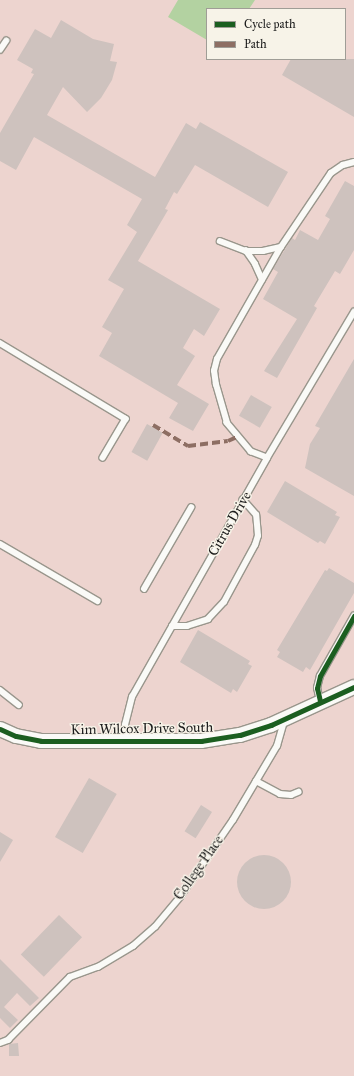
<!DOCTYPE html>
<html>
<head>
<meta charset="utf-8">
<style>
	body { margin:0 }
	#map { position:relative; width:354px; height:1076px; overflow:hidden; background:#e0dbca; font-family:"IM FELL Great Primer",serif }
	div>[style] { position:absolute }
	.built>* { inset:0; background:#edd4cf }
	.green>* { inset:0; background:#b3d2a1 }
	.building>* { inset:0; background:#cec2be; transform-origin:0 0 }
	.round { border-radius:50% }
	.roads { filter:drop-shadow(1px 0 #99968c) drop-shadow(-1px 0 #99968c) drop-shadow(0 1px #99968c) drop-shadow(0 -1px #99968c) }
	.service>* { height:5.5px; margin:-2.75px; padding:0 2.75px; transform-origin:2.75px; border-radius:2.75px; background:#fafaf7 }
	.tertiary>* { height:14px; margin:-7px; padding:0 7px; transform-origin:7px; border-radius:7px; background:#fafaf7 }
	.quiet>* { height:4px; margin-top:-2px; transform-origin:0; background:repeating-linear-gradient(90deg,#8d6e63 0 8px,transparent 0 12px) }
	.cycleway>* { height:5px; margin:-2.5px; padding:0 2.5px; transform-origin:2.5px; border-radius:2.5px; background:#1b5e20 }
	span { translate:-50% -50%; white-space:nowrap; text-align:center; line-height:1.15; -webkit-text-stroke:3px #f7f3e8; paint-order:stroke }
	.street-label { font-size:14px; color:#1c1c1c }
	.legend { position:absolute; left:206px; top:8px; width:140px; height:52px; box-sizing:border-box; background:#f7f3e8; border:1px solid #9f9d96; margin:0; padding:5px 7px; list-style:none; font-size:12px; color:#1c1c1c }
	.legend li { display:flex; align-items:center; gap:8px; height:20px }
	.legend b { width:20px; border:1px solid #9f9d96 }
</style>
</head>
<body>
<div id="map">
	<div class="built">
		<div style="clip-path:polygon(evenodd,0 0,354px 0,354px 1076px,0 1076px,0 0,207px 9px,345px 9px,345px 59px,207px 59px,207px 9px)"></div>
	</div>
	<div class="green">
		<div style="clip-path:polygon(178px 0,255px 0,249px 9px,207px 9px,207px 40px,168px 17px)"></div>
	</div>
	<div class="building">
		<div style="clip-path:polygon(61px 20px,93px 39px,114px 44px,110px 61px,117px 62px,112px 80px,101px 98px,87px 112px,63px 87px,47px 115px,155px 177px,186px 123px,196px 129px,200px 122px,288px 172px,268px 207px,195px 165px,177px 194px,174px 192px,165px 209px,168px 210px,138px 261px,220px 309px,204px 336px,194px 329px,183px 348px,195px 356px,177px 385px,209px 404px,193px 431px,169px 418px,178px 403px,99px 356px,112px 333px,102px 327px,124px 289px,108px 280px,137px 232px,127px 225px,142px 199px,34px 137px,16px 170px,0 161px,0 133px,34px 74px,31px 73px,33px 69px,17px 60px,35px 29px,51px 38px)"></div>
		<div style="clip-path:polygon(291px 59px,354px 59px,354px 117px,282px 75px)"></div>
		<div style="clip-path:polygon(345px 181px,354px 186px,354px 250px,340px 274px,335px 271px,314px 306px,317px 308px,277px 378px,264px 371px,297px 319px,263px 299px,278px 272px,273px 269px,292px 238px,295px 240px,300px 230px,318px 240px,330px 219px,325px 216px)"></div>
		<div style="clip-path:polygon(354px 359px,354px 496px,305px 468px,310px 444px,320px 428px,315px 426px)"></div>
		<div style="left:251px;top:395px;width:24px;height:24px;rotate:30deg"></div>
		<div style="left:147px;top:424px;width:18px;height:32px;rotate:29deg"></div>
		<div style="clip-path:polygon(285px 481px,337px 512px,335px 515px,340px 517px,325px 544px,320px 541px,318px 543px,267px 512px)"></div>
		<div style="clip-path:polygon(329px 568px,354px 583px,354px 593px,310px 670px,306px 667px,303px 672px,277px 657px,280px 652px,277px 650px,325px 570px,327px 571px)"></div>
		<div style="clip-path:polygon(198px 630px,250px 661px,248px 664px,252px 666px,237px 692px,233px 689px,231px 693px,180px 662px)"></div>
		<div style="left:89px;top:778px;width:32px;height:68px;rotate:30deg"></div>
		<div style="left:201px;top:805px;width:13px;height:31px;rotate:32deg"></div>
		<div style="clip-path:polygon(0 832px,13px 840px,0 862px)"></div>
		<div class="round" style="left:237px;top:855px;width:54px;height:54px"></div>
		<div style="left:59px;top:915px;width:32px;height:55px;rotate:44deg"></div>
		<div style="clip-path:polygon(0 959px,39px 998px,30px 1006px,17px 993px,4px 1007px,18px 1020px,10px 1028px,0 1018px)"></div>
		<div style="clip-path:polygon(18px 1043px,19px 1056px,9px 1056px,9px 1044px)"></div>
	</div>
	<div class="roads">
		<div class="service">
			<div style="left:0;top:50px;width:11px;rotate:-56deg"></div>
			<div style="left:220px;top:241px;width:28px;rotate:21deg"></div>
			<div style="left:262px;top:280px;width:17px;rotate:-114deg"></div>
			<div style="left:255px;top:264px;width:16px;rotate:-125deg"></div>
			<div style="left:246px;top:251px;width:17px"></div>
			<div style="left:263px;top:251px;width:18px;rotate:-13deg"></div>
			<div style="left:0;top:343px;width:147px;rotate:31.1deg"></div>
			<div style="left:126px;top:419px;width:45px;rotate:120.5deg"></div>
			<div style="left:267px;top:458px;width:17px;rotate:-159deg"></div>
			<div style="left:251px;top:452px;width:38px;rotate:-130deg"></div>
			<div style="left:227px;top:423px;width:40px;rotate:-106deg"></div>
			<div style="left:216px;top:385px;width:14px;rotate:-98deg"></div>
			<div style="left:214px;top:371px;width:12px;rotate:-76deg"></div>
			<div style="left:217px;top:359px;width:129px;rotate:-60.3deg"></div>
			<div style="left:281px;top:247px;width:89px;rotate:-56deg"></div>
			<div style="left:331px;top:173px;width:14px;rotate:-34deg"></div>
			<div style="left:343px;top:165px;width:11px;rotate:-15deg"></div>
			<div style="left:0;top:544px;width:113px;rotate:30.2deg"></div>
			<div style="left:144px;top:589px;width:94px;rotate:-59.9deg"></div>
			<div style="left:172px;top:626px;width:15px"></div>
			<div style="left:187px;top:626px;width:22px;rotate:-18deg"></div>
			<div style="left:208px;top:619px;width:23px;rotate:-47deg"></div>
			<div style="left:224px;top:602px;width:65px;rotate:-61.5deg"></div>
			<div style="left:255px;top:545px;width:9px;rotate:-72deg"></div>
			<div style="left:258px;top:536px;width:21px;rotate:-95deg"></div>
			<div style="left:256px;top:515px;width:20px;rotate:-131deg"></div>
			<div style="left:0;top:690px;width:24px;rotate:38deg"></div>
			<div style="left:320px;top:701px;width:13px;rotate:-103deg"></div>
			<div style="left:317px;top:688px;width:12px;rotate:-76deg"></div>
			<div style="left:320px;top:676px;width:69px;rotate:-60.5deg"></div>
			<div style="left:124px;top:740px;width:15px;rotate:-86deg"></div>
			<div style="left:125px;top:725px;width:29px;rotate:-76deg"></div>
			<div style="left:132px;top:697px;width:274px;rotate:-60.5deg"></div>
			<div style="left:267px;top:458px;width:170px;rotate:-59.2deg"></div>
			<div style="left:256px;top:781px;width:27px;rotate:28deg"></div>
			<div style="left:280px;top:794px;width:11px;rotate:5deg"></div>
			<div style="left:291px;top:795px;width:8px;rotate:-23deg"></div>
			<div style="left:0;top:1043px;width:9px;rotate:-21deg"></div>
			<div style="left:8px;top:1040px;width:88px;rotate:-45.5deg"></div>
			<div style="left:70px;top:977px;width:30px;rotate:-20deg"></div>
			<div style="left:98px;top:967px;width:41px;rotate:-31deg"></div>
			<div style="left:133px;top:946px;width:29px;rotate:-41deg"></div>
			<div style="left:155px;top:927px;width:39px;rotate:-50deg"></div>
			<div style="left:180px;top:897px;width:93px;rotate:-55.5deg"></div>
			<div style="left:233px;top:820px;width:86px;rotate:-59.3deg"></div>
			<div style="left:277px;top:746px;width:26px;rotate:-74deg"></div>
		</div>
		<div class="tertiary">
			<div style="left:0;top:729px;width:17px;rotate:24deg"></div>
			<div style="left:16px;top:736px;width:25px;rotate:11deg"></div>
			<div style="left:41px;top:741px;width:160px"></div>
			<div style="left:201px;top:741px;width:39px;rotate:-9deg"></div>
			<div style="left:240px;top:735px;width:33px;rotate:-18deg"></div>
			<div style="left:271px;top:725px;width:91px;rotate:-24.6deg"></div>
		</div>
	</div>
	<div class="quiet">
		<div style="left:153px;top:425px;width:41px;rotate:31deg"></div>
		<div style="left:188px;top:446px;width:40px;rotate:-7.1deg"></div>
		<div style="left:228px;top:441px;width:10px;rotate:-24deg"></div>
	</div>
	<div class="cycleway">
		<div style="left:320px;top:701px;width:13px;rotate:-103deg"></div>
		<div style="left:317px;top:688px;width:12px;rotate:-76deg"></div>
		<div style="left:320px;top:676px;width:69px;rotate:-60.5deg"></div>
		<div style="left:0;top:729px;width:17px;rotate:24deg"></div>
		<div style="left:16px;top:736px;width:25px;rotate:11deg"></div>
		<div style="left:41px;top:741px;width:160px"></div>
		<div style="left:201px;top:741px;width:39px;rotate:-9deg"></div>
		<div style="left:240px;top:735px;width:33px;rotate:-18deg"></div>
		<div style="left:271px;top:725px;width:91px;rotate:-24.6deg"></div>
	</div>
	<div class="street-label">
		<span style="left:230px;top:524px;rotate:-60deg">Citrus Drive</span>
		<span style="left:142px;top:729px;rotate:-1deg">Kim Wilcox Drive South</span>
		<span style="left:199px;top:868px;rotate:-55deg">College Place</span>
	</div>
	<ul class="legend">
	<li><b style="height:5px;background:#1b5e20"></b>Cycle path</li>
	<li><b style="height:5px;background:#8d6e63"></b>Path</li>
	</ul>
</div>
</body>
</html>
